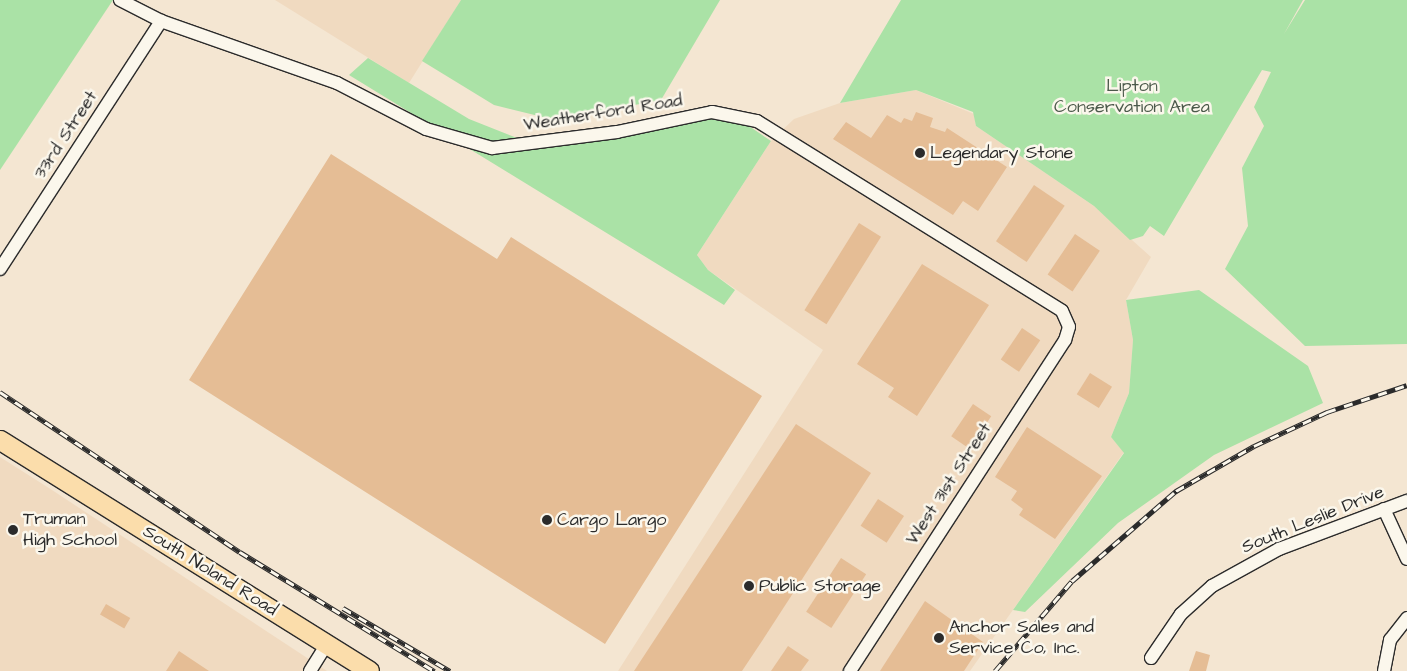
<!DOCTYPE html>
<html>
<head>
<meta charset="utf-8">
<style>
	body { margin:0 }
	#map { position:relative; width:1407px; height:671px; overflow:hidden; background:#f4e6d2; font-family:"Architects Daughter",sans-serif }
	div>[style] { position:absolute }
	.built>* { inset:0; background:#f0dac0 }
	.green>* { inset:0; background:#aae2a6 }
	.building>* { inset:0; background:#e5bd95; transform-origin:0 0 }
	.roads { filter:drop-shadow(1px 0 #2b2b2b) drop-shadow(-1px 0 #2b2b2b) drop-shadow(0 1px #2b2b2b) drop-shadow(0 -1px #2b2b2b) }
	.minor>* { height:12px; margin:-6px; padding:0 6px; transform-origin:6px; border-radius:6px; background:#fbf7ec }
	.primary>* { height:19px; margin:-9.5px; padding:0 9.5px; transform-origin:9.5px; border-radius:9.5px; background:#fbddab }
	.rail>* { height:5px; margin-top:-2.5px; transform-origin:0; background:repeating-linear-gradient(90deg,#fbf7ec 0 9px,#2b2b2b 0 18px); box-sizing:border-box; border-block:1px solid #2b2b2b }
	.dots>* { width:14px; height:14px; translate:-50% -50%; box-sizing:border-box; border:2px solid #fbf7ec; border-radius:50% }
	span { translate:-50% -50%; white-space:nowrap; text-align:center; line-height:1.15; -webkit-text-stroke:5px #fbf7ec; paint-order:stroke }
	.park-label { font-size:18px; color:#4b594a }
	.street-label { font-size:18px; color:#2b2b2b }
	.poi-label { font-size:18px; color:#2b2b2b }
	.left { translate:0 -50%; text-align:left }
</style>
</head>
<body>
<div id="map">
	<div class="built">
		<div style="clip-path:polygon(275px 0,461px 0,409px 83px)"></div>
		<div style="clip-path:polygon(916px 90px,974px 114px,976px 126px,1094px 206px,1151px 257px,1126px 300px,1133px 340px,1129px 393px,1111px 437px,1124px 452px,970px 671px,618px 671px,823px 350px,708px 270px,697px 255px,771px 141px,794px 119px,840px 103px)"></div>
		<div style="clip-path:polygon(0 457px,52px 490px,327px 671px,0 671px)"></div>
	</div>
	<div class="green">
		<div style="clip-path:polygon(0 0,113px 0,0 170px)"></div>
		<div style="clip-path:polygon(461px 0,720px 0,661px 100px,555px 120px,494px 105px,422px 61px)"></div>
		<div style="clip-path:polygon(901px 0,1303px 0,1284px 34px,1305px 0,1407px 0,1407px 344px,1305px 346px,1225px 269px,1248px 226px,1242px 168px,1264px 126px,1254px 107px,1271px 72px,1262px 70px,1164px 236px,1150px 226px,1143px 236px,1130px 240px,1094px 206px,976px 126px,973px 112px,916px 90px,840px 103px)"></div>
		<div style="clip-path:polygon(368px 58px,469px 119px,517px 138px,555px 138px,719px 114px,746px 124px,771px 141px,697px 255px,708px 270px,735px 290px,724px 305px,349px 75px)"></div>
		<div style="clip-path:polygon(1199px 290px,1308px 366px,1323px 403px,1214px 455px,1118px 523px,1025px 612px,1013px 610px,1124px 453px,1111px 437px,1129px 393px,1133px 340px,1126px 300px)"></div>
	</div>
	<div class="building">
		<div style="clip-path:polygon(916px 112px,933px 118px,930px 127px,945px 132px,947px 128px,1007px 167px,978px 211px,963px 201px,953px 215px,833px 139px,846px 122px,871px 138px,887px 115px,901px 123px,904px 118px,912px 121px)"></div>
		<div style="clip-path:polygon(331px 154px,497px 259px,511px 237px,762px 396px,605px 644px,189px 380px)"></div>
		<div style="left:1034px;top:185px;width:37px;height:68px;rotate:34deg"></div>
		<div style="left:859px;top:223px;width:26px;height:103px;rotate:32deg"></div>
		<div style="left:1075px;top:234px;width:30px;height:49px;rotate:34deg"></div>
		<div style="clip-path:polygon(922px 264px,989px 305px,917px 416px,888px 397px,894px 388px,857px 364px)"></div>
		<div style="left:1022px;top:328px;width:22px;height:38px;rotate:34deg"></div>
		<div style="left:1090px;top:373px;width:26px;height:25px;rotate:32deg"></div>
		<div style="left:973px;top:404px;width:22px;height:39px;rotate:34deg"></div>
		<div style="clip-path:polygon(796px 424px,871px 473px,762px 641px,742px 671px,634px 671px)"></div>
		<div style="clip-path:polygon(1027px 427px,1102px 476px,1055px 539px,1019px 515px,1023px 509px,1011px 500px,1017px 491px,995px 477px)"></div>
		<div style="left:878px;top:499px;width:31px;height:32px;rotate:33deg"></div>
		<div style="left:841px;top:558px;width:30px;height:64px;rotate:33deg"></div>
		<div style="clip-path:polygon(925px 601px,983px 642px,964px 671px,880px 671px)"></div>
		<div style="left:106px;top:604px;width:28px;height:12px;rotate:30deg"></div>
		<div style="clip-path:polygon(788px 646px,809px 660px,801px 671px,771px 671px)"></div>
		<div style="clip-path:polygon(179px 651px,209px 671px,166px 671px)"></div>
		<div style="clip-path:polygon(1196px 651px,1210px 655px,1206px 671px,1189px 671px)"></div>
	</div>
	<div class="roads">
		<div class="minor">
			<div style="left:120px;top:0;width:46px;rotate:27.1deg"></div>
			<div style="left:161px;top:21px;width:187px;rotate:19.4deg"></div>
			<div style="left:337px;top:83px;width:100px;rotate:27.3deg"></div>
			<div style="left:426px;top:129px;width:69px;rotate:16.1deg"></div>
			<div style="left:492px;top:148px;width:126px;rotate:-7.3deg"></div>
			<div style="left:617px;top:132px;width:97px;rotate:-11.9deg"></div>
			<div style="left:712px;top:112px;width:46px;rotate:11.3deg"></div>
			<div style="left:757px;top:121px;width:359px;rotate:31.9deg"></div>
			<div style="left:1062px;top:311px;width:17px;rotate:66deg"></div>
			<div style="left:1069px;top:327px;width:14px;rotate:107deg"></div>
			<div style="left:1065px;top:340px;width:395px;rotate:123deg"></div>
			<div style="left:0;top:269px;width:296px;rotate:-57deg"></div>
			<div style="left:1384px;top:509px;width:55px;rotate:65.3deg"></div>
			<div style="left:1151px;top:658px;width:53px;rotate:-55.7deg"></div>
			<div style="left:1181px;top:614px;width:42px;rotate:-42.1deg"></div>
			<div style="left:1212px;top:586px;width:77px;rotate:-28.9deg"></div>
			<div style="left:1279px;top:549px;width:137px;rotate:-20.6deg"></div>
			<div style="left:310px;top:671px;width:32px;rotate:-58deg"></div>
			<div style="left:1384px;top:671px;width:32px;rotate:-79deg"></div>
			<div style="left:1390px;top:640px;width:28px;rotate:-52deg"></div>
		</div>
		<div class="primary">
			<div style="left:0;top:440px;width:435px;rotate:32deg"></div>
		</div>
	</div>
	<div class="rail">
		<div style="left:0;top:392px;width:288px;rotate:33.7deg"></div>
		<div style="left:240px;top:552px;width:228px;rotate:31.5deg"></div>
		<div style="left:343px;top:608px;width:124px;rotate:30.5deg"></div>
		<div style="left:995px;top:671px;width:118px;rotate:-49.5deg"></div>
		<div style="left:1072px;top:581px;width:138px;rotate:-40.9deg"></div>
		<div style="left:1176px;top:491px;width:90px;rotate:-30deg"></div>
		<div style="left:1254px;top:446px;width:81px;rotate:-25deg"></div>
		<div style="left:1327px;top:412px;width:84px;rotate:-18.6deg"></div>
	</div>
	<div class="dots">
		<div style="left:920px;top:153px;background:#2b2b2b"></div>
		<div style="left:547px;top:520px;background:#2b2b2b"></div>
		<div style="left:13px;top:530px;background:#2b2b2b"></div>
		<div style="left:749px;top:586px;background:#2b2b2b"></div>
		<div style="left:939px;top:638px;background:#2b2b2b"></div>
	</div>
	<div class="park-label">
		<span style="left:1132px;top:97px">Lipton<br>Conservation Area</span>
	</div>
	<div class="street-label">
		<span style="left:603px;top:113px;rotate:-9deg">Weatherford Road</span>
		<span style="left:66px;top:135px;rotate:-57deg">33rd Street</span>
		<span style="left:949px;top:484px;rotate:-57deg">West 31st Street</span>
		<span style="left:1313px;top:520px;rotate:-22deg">South Leslie Drive</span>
		<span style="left:210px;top:571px;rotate:32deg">South Noland Road</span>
	</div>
	<div class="poi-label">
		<span class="left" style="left:930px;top:153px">Legendary Stone</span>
		<span class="left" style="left:23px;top:530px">Truman<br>High School</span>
		<span class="left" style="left:557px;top:520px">Cargo Largo</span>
		<span class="left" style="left:759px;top:586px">Public Storage</span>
		<span class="left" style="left:949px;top:638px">Anchor Sales and<br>Service Co, Inc.</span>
	</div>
</div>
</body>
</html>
